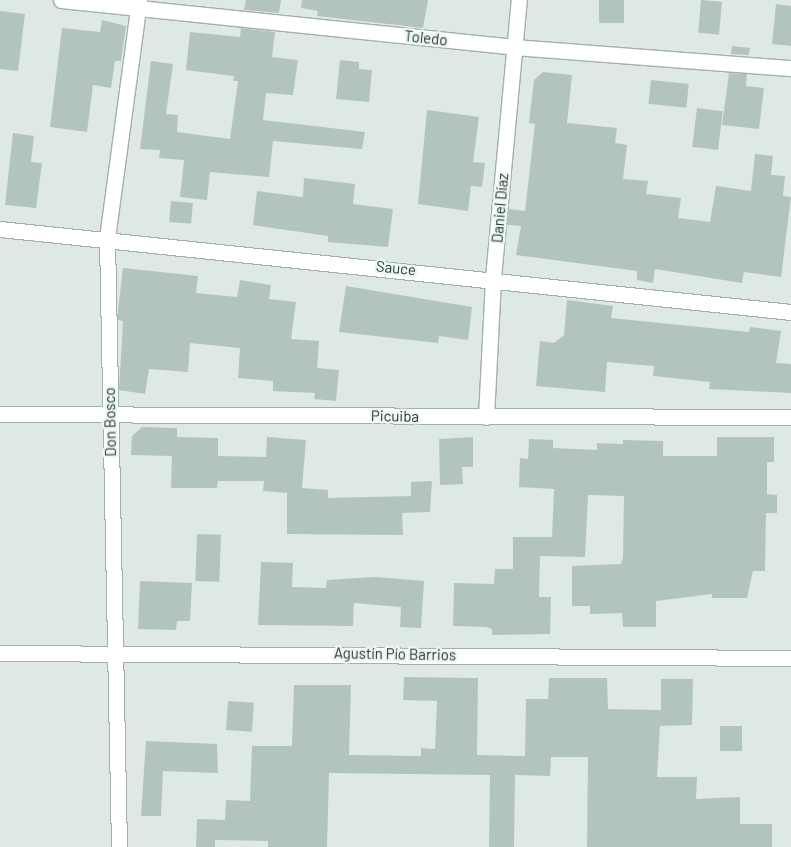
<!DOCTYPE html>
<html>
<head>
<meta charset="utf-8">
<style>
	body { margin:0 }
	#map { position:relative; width:791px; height:847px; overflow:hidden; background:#dee9e5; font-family:Barlow,sans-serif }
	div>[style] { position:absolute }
	.building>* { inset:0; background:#b3c4be; transform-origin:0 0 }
	.roads { filter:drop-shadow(1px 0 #a1b0ac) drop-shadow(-1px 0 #a1b0ac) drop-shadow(0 1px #a1b0ac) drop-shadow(0 -1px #a1b0ac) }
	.minor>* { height:15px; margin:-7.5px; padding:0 7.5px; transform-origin:7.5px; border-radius:7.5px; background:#fff }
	span { translate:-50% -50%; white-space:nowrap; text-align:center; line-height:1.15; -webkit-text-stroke:5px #eef6f2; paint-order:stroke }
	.street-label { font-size:15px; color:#203833 }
</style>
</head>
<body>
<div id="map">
	<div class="building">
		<div style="clip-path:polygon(246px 0,281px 0,279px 13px,244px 10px)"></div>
		<div style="clip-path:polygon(302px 0,428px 0,423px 28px,317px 16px,318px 11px,301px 8px)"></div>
		<div style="left:599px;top:0;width:25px;height:23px"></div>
		<div style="left:701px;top:0;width:21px;height:33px;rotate:5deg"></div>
		<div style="clip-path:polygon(776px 4px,791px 6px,791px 46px,772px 44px)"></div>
		<div style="clip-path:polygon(0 11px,25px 14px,18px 71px,0 69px)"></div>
		<div style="clip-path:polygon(102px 20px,126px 26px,121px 61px,115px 61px,111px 88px,93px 85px,87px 132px,50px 127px,62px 28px,100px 32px)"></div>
		<div style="clip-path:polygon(241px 28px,275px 32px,272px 57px,298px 60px,293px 95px,266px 93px,263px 120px,365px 132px,362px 149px,273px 141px,269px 177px,210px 172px,207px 200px,180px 197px,184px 160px,159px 158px,160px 150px,140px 149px,151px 61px,173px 64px,166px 114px,178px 115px,177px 132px,230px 139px,238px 81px,233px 81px,234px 76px,186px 70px,190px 32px,240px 37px)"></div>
		<div style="clip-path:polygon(732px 46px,750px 48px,749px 55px,731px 54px)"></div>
		<div style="clip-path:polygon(340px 60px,359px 62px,359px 69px,372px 70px,369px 102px,336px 99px)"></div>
		<div style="clip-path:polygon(543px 72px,572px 75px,567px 123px,617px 128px,615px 143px,627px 145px,623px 179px,648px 181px,646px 194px,681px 198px,678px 218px,710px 222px,716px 186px,751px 191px,755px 154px,773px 156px,771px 175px,785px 176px,783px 196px,791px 197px,781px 277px,744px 272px,742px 283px,655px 269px,653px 283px,637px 280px,637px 271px,516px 255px,521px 226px,507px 225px,509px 209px,525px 211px,535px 124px,529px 123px,534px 80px)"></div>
		<div style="clip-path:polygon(729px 73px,747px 74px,746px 86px,764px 88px,759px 129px,722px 125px)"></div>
		<div style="left:651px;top:80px;width:38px;height:24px;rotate:6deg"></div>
		<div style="left:697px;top:108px;width:26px;height:39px;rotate:7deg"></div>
		<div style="clip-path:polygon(427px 110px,479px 117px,473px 162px,485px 163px,482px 187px,471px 186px,468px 211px,418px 204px)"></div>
		<div style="clip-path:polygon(13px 133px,34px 136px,31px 162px,42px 163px,36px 208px,5px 205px)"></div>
		<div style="clip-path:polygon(304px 178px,355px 184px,353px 204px,393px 209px,388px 247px,328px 242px,328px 236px,253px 225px,257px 191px,303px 197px)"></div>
		<div style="left:171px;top:201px;width:22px;height:21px;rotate:5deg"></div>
		<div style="clip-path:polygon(123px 268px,198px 276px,196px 293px,237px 297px,240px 280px,271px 285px,269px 299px,296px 302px,291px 339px,319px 341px,317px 368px,339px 370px,336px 401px,314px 399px,315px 393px,273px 391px,273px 381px,238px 378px,240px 348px,190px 343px,188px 372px,149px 369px,145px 394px,119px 390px,123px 321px,118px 320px,118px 310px)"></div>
		<div style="clip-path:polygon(346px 286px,472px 307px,468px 340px,439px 336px,438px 343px,339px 332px)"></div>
		<div style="clip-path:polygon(567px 300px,613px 306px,611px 318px,749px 332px,750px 327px,781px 331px,776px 363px,791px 364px,791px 393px,709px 389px,710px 382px,653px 376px,654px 366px,607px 362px,605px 392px,536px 386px,540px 341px,554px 343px,564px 335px)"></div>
		<div style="clip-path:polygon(142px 427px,177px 428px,177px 437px,218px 438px,218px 456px,266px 457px,267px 437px,306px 440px,302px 488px,328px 490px,328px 498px,411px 496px,411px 482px,432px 481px,430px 512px,402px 513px,403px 535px,287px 534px,287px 493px,263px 491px,264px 481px,218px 481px,217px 488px,171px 488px,172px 456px,131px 455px,132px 436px)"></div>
		<div style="clip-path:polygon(473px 437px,473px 467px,462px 467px,463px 484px,440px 485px,439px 439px)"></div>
		<div style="clip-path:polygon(717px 437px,774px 437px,774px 462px,767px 462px,767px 494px,777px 495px,777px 513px,766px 513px,765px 571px,753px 571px,747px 598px,712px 598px,712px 594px,656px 601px,656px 627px,623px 627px,622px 613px,590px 614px,590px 606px,572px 606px,572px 566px,621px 564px,623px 557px,624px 496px,588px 495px,585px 557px,540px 556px,539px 597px,551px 597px,550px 634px,492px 635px,492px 629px,486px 627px,453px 626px,454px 583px,494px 584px,495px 569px,513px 569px,513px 537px,552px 537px,554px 489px,519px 487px,520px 458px,528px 459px,529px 439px,553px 440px,553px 448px,597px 450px,597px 443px,623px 444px,623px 440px,663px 441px,663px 456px,717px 456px)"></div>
		<div style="left:197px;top:534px;width:24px;height:47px;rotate:2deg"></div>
		<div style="clip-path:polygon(261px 562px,293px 563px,292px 587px,326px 588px,327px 580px,375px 577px,424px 581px,421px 628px,400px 627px,401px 607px,354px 603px,353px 626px,258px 625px)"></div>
		<div style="clip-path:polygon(140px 581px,192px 583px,190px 621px,177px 621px,176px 630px,138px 629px)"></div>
		<div style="clip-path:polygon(404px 677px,478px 678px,477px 755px,525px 756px,526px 699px,548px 699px,549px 678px,607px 678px,608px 709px,661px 710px,661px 679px,693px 679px,692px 725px,660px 726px,657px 777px,697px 777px,696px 799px,740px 797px,740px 824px,772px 824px,772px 847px,587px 847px,588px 757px,551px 757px,550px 776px,515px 775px,514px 847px,489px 847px,490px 775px,329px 773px,327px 847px,268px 847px,268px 841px,215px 840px,215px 847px,196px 847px,197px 819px,225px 820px,226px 800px,250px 801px,252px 746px,292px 746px,294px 685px,351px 685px,349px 755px,421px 756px,421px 748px,435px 749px,437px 701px,403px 700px)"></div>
		<div style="left:228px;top:701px;width:26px;height:29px;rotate:4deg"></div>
		<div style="left:720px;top:726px;width:22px;height:25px"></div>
		<div style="clip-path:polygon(146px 741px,217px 744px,218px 773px,163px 771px,161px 816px,141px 816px)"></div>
	</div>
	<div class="roads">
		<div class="minor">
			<div style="left:61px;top:0;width:456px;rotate:5.9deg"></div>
			<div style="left:515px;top:47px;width:277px;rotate:4.4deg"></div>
			<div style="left:0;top:229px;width:795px;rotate:5.99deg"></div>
			<div style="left:0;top:414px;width:791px;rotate:0.22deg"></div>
			<div style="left:486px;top:417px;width:139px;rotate:-87.1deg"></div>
			<div style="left:493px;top:278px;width:279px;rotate:-84.7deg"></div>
			<div style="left:0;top:653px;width:791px;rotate:0.36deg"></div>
			<div style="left:119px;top:847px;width:609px;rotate:-91.13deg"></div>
			<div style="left:107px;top:238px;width:240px;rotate:-82.3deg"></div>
		</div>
	</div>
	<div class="street-label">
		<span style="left:426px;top:38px;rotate:6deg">Toledo</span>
		<span style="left:500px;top:208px;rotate:-85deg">Daniel Díaz</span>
		<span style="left:396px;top:268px;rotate:6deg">Sauce</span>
		<span style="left:395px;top:416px;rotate:1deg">Picuiba</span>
		<span style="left:110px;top:422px;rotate:-91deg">Don Bosco</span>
		<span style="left:395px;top:654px;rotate:1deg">Agustín Pío Barrios</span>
	</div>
</div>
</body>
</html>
